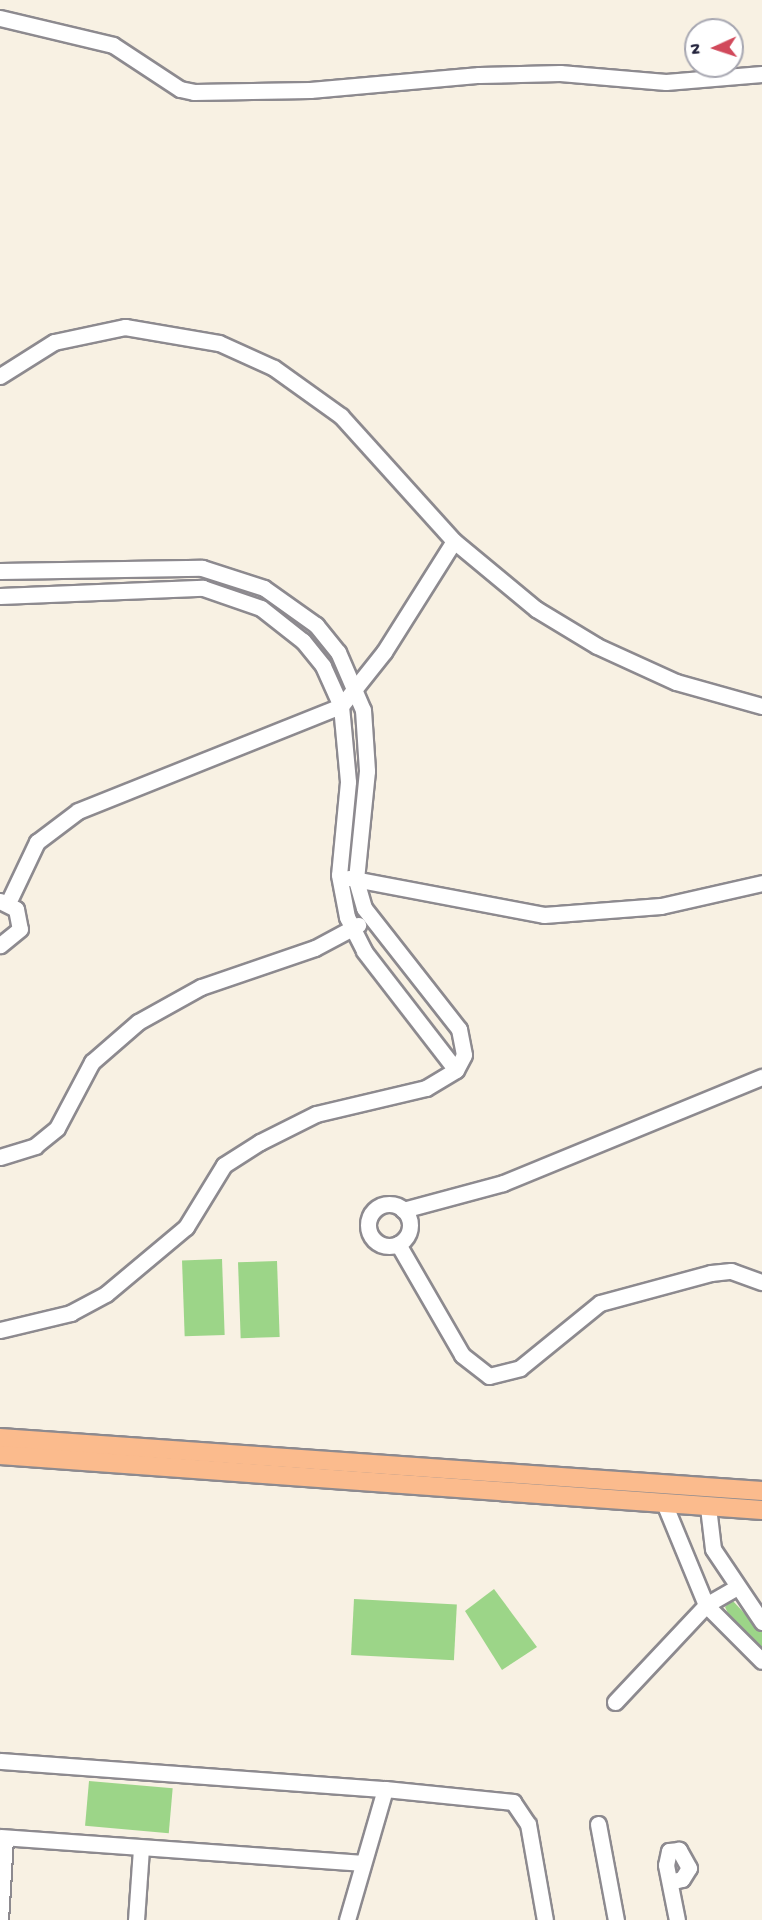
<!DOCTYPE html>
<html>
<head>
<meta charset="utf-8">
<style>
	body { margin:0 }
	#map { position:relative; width:762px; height:1920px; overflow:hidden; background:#f8f1e3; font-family:"Gochi Hand",sans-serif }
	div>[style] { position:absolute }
	.green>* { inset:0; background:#9cd588; transform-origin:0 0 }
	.roads { filter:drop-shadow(2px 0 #8d8a8f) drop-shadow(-2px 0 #8d8a8f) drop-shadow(0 2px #8d8a8f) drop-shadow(0 -2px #8d8a8f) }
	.minor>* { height:15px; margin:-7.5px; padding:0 7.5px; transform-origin:7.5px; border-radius:7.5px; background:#fff }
	.minor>.ring { margin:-7.5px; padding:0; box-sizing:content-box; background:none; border:15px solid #fff; border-radius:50% }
	.major>* { height:18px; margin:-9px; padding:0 9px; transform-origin:9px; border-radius:9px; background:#fbbb8d }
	span { translate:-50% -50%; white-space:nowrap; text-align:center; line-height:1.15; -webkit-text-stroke:6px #fff; paint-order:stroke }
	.north { position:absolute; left:684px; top:18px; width:60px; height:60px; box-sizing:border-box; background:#fff; border:2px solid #a7a7b1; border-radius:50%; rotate:267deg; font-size:16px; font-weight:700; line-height:24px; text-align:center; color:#22223b }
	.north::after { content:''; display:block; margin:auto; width:21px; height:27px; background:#d1495b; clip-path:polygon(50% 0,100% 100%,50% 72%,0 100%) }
</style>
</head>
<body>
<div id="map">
	<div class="green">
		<div style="left:222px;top:1259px;width:76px;height:40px;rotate:88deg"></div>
		<div style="left:277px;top:1261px;width:76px;height:39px;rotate:88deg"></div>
		<div style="clip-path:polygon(494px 1589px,537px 1647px,502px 1670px,465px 1611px)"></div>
		<div style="left:354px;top:1599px;width:103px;height:56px;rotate:3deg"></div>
		<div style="clip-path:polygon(732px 1600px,762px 1632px,762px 1652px,733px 1624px,725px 1607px)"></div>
		<div style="left:89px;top:1781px;width:84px;height:45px;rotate:5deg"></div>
	</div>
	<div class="roads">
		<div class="minor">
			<div style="left:0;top:18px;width:116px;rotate:13.4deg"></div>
			<div style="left:113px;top:45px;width:80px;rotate:33.3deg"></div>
			<div style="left:180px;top:89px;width:14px;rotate:12deg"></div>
			<div style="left:194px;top:92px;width:116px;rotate:-1deg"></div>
			<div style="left:310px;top:90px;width:170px;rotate:-5.1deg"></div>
			<div style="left:479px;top:75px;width:81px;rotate:-1.4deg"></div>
			<div style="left:560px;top:73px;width:106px;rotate:4.9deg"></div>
			<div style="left:666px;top:82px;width:96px;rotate:-4.8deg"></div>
			<div style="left:0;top:376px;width:64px;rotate:-32.2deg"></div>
			<div style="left:54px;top:342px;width:73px;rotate:-11.9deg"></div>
			<div style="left:125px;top:327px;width:95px;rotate:9.7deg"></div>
			<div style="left:219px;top:343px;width:60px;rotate:24.4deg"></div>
			<div style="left:274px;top:368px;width:82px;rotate:35.6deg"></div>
			<div style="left:341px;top:416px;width:169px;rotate:47.9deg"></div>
			<div style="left:454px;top:541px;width:107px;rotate:39.7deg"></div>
			<div style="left:536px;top:609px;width:71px;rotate:31.2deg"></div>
			<div style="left:597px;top:646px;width:87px;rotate:24.5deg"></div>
			<div style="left:676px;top:682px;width:89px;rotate:15.6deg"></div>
			<div style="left:0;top:571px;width:202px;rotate:-0.9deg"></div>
			<div style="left:202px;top:568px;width:65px;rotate:17.9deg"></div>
			<div style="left:264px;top:588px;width:64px;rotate:35.4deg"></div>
			<div style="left:316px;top:625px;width:35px;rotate:51deg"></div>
			<div style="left:338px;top:652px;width:63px;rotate:66.7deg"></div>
			<div style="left:363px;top:710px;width:61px;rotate:86.2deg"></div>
			<div style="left:367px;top:771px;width:110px;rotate:95.8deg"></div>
			<div style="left:356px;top:880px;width:29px;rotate:74deg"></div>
			<div style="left:364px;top:908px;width:154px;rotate:51.9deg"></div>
			<div style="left:459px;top:1029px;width:26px;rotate:79deg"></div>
			<div style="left:464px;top:1055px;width:17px;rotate:118deg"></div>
			<div style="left:456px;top:1070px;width:35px;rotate:149deg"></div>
			<div style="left:426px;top:1088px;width:113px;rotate:166.7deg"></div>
			<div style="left:316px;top:1114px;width:63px;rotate:153.4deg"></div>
			<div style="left:260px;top:1142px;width:43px;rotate:147.4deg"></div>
			<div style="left:224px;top:1165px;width:73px;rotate:121.5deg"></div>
			<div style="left:186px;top:1227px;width:104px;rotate:140.1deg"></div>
			<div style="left:106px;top:1294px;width:40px;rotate:152deg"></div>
			<div style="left:71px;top:1313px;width:73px;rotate:166.5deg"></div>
			<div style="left:0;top:596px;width:203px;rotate:-2.3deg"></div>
			<div style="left:203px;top:588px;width:61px;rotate:19deg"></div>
			<div style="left:261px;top:608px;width:53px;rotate:38.2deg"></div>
			<div style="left:303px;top:641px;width:32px;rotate:51deg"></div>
			<div style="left:323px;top:666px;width:44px;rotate:65.8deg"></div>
			<div style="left:341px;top:706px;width:76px;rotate:84.7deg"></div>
			<div style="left:348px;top:782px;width:93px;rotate:95.5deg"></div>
			<div style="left:339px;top:875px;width:43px;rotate:79.2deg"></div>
			<div style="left:347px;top:917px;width:38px;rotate:63deg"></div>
			<div style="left:364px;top:951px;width:150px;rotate:52.3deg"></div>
			<div style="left:349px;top:878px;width:198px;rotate:10.7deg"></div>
			<div style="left:544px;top:915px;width:117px;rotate:-4.4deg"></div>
			<div style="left:661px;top:906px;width:104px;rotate:-12.8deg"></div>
			<div style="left:0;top:901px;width:18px;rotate:27deg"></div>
			<div style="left:16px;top:909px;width:20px;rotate:79deg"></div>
			<div style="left:20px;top:929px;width:26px;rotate:141deg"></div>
			<div style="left:8px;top:903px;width:68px;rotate:-64.6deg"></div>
			<div style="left:37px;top:842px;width:51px;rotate:-37.1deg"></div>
			<div style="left:78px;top:811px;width:283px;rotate:-21.8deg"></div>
			<div style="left:341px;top:706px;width:69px;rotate:-51.5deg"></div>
			<div style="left:384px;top:652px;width:131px;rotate:-57.8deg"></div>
			<div style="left:0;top:1157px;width:37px;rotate:-17deg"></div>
			<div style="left:35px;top:1146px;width:28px;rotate:-39deg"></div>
			<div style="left:57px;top:1128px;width:75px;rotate:-62.1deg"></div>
			<div style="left:92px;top:1062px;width:61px;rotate:-41deg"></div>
			<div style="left:138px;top:1022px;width:72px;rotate:-29.1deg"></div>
			<div style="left:201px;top:987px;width:120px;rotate:-18.9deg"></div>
			<div style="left:315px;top:948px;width:49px;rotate:-28.1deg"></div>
			<div class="ring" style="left:368px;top:1204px;width:27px;height:27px"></div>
			<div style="left:403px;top:1210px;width:104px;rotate:-15.1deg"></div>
			<div style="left:503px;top:1183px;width:280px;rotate:-22.3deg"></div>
			<div style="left:398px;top:1244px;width:128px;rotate:60deg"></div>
			<div style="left:462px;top:1355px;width:34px;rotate:38deg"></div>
			<div style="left:489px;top:1376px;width:32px;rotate:-14deg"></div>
			<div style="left:520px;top:1368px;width:103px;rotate:-39.1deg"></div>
			<div style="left:600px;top:1303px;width:115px;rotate:-15.1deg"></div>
			<div style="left:711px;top:1273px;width:20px;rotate:-6deg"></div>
			<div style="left:731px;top:1271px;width:33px;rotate:20deg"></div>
			<div style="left:664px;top:1503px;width:110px;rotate:67.6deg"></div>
			<div style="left:706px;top:1605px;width:79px;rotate:45deg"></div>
			<div style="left:708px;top:1507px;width:42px;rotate:83.2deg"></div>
			<div style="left:713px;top:1549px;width:88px;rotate:56.1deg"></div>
			<div style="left:615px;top:1702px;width:133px;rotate:-46.8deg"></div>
			<div style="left:706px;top:1605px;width:34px;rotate:-30deg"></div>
			<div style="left:0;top:1761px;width:386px;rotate:4.2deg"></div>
			<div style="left:598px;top:1824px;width:98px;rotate:79.4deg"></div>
			<div style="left:0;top:1837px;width:364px;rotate:4.1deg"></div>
			<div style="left:670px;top:1882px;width:12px;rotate:-14deg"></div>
			<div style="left:682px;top:1879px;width:13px;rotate:-58deg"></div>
			<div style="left:689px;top:1868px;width:21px;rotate:-119deg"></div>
			<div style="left:679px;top:1850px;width:10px;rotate:174deg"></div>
			<div style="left:669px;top:1851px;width:14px;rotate:102deg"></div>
			<div style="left:666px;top:1865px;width:56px;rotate:78.7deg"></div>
			<div style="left:0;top:1920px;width:82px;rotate:-86.5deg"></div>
			<div style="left:136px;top:1920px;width:71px;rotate:-86deg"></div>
			<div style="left:347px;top:1920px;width:136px;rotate:-73.8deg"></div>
			<div style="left:385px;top:1789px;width:129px;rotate:5.8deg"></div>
			<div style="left:513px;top:1802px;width:27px;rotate:56deg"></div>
			<div style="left:528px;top:1824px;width:97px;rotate:80deg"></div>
		</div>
		<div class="major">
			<div style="left:0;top:1438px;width:764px;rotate:3.98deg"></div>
			<div style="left:0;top:1455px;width:764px;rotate:4.13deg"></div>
		</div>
	</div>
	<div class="north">N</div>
</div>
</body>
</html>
